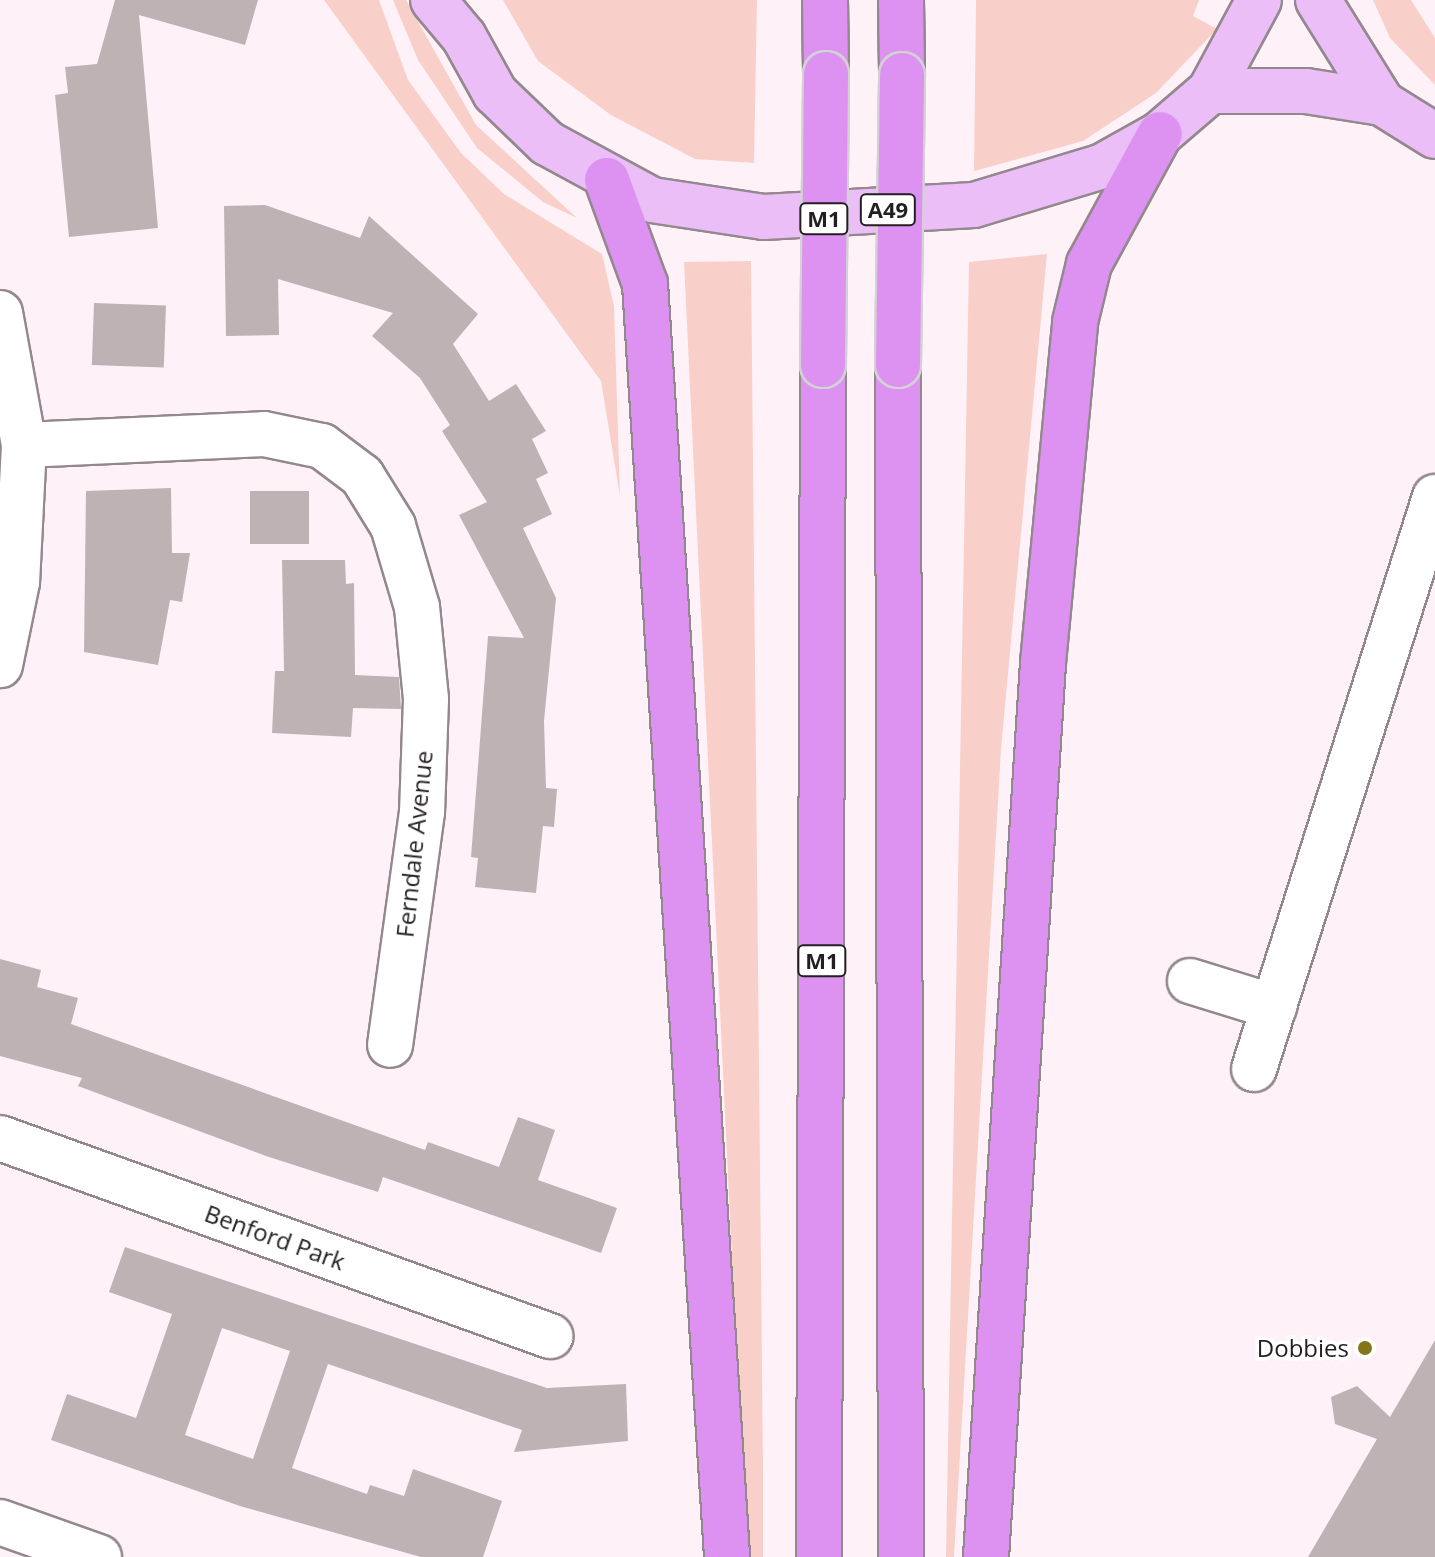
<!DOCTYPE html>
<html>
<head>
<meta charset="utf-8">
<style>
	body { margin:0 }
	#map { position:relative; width:1435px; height:1557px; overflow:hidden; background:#fef1f8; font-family:"Open Sans",sans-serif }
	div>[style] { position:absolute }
	.green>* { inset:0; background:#f9d0c9 }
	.building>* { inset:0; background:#bfb2b4; transform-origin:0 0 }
	.roads { filter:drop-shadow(2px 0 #93888e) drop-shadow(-2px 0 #93888e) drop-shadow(0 2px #93888e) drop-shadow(0 -2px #93888e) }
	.minor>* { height:44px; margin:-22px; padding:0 22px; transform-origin:22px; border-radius:22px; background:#fff }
	.major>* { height:44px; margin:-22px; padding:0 22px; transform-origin:22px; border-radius:22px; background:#ebbef7 }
	.highway>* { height:44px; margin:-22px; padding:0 22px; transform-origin:22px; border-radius:22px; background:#dd92f2 }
	.bridges { filter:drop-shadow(2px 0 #d3d2d3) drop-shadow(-2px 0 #d3d2d3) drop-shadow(0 2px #d3d2d3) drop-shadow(0 -2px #d3d2d3) }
	.highway-bridge>* { height:44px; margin:-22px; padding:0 22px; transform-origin:22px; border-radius:22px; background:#dd92f2 }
	.dots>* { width:22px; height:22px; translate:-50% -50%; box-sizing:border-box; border:4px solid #fff; border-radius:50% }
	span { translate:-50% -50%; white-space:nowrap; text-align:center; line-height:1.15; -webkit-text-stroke:7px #fff; paint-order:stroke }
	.shield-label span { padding:2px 6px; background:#fff; border:2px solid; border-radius:6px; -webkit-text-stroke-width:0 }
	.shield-label { font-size:22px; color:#231f21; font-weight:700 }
	.street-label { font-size:24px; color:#231f21 }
	.poi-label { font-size:24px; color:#231f21 }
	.right { translate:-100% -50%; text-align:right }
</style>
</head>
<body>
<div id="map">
	<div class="green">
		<div style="clip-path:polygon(324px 0,379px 0,408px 80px,461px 153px,504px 194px,602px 254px,614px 306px,620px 496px,601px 381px)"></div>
		<div style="clip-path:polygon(393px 0,406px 0,476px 125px,577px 218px,543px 202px,477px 148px,418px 60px)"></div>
		<div style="clip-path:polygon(503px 0,757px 0,754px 163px,695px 159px,611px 115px,538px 61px)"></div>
		<div style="clip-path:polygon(976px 0,1199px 0,1193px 16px,1217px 29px,1156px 93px,1083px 141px,974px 171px)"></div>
		<div style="clip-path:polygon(1373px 0,1411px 0,1435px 38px,1435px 85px,1390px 38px)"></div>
		<div style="clip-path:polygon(1047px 254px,1001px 749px,954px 1557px,946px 1557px,969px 262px)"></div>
		<div style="clip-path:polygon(751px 261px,763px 1470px,763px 1557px,749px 1557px,739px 1404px,684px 262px)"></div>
	</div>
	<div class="building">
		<div style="clip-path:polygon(115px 0,258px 0,245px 45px,139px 15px,158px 228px,69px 237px,55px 95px,68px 93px,65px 67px,97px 64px)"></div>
		<div style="clip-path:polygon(265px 205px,360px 238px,369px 216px,478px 314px,453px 344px,489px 401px,516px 384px,546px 431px,532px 439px,548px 473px,536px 479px,552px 514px,523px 528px,556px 598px,544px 721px,546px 788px,557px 789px,554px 827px,543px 826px,536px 893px,475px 887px,478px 858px,471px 857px,488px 636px,524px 638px,459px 515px,487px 502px,442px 431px,450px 425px,420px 378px,372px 336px,393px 313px,278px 279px,279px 335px,226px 336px,224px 206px)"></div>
		<div style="left:94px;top:303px;width:72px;height:62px;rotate:2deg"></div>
		<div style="clip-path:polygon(171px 488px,172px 553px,190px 553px,182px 602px,170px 600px,158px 665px,84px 652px,86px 491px)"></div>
		<div style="left:250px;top:491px;width:59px;height:53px"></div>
		<div style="clip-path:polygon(282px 560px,345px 560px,346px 584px,354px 583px,355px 675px,399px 677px,401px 709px,353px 708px,351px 737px,272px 733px,275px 671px,284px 671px)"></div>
		<div style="clip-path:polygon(0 959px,41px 970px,37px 987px,78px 998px,71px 1024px,425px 1150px,428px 1142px,499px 1167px,518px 1117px,555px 1130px,538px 1180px,617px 1208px,601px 1253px,383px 1177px,378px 1192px,266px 1156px,78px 1086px,82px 1078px,0 1056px)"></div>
		<div style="clip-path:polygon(evenodd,125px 1247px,547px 1388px,626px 1384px,628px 1441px,514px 1452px,522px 1430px,328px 1364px,292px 1468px,367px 1494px,370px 1485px,404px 1496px,413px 1469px,502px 1501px,483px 1557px,421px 1557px,240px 1506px,51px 1440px,67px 1394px,136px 1418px,172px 1314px,109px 1292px,125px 1247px,222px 1328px,290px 1351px,253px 1459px,185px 1435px,222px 1328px)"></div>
		<div style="clip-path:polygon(1435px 1340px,1435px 1557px,1308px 1557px,1377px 1439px,1335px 1424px,1331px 1397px,1357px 1386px,1390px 1417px)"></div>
	</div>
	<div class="roads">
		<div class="minor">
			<div style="left:0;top:313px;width:134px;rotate:79.7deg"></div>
			<div style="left:24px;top:445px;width:137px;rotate:92.9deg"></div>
			<div style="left:17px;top:582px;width:85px;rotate:101.6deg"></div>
			<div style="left:24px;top:445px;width:240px;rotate:-2.6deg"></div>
			<div style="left:264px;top:434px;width:59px;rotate:11.7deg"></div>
			<div style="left:322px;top:446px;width:50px;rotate:36.9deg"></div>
			<div style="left:362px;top:476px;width:59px;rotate:58.2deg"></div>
			<div style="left:393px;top:526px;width:84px;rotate:73.5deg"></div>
			<div style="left:417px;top:607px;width:92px;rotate:84.4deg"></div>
			<div style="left:426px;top:699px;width:113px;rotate:92deg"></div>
			<div style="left:422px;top:812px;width:235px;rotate:97.8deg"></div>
			<div style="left:1190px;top:981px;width:88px;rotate:17.2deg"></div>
			<div style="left:1254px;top:1069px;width:600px;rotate:-72.44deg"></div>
			<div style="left:0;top:1138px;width:585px;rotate:19.8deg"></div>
			<div style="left:0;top:1522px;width:105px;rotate:19.5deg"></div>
		</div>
		<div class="major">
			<div style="left:433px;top:0;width:48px;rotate:50deg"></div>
			<div style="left:464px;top:37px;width:64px;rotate:61deg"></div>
			<div style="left:495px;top:93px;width:72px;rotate:43.9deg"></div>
			<div style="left:547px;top:143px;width:119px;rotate:28.5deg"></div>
			<div style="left:652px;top:200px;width:113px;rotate:8.6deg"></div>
			<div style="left:764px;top:217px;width:210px;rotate:-3.3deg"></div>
			<div style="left:974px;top:205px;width:135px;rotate:-16.8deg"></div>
			<div style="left:1103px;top:166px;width:65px;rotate:-29.3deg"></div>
			<div style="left:1160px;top:134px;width:66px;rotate:-40.7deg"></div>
			<div style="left:1210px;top:91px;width:103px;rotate:-61.7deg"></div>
			<div style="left:1318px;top:0;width:121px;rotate:58.1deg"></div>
			<div style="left:1382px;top:103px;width:62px;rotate:31.9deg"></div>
			<div style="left:1210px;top:91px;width:96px"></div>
			<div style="left:1306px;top:91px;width:77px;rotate:9deg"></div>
		</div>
		<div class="highway">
			<div style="left:825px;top:0;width:74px;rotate:89.2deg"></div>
			<div style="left:901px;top:0;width:75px;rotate:89.2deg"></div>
			<div style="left:607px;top:180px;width:111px;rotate:69.9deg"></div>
			<div style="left:645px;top:284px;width:1276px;rotate:86.31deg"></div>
			<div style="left:898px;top:365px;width:1192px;rotate:89.86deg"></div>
			<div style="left:819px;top:1557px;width:1192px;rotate:-89.81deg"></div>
			<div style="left:986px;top:1557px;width:896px;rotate:-86.35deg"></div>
			<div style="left:1043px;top:663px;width:342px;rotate:-84.6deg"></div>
			<div style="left:1075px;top:322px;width:60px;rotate:-76.4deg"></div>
			<div style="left:1089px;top:264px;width:148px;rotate:-61.4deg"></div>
		</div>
	</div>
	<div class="bridges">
		<div class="highway-bridge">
			<div style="left:823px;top:365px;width:291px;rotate:-89.4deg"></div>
			<div style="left:898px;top:365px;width:290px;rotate:-89.2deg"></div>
		</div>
	</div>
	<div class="dots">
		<div style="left:1365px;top:1348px;background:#847518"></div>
	</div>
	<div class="shield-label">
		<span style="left:888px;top:210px">A49</span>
		<span style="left:824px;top:219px">M1</span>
		<span style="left:822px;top:961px">M1</span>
	</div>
	<div class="street-label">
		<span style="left:414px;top:844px;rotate:-84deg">Ferndale Avenue</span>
		<span style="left:275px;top:1237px;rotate:20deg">Benford Park</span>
	</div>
	<div class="poi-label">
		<span class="right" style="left:1349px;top:1348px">Dobbies</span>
	</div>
</div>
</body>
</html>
